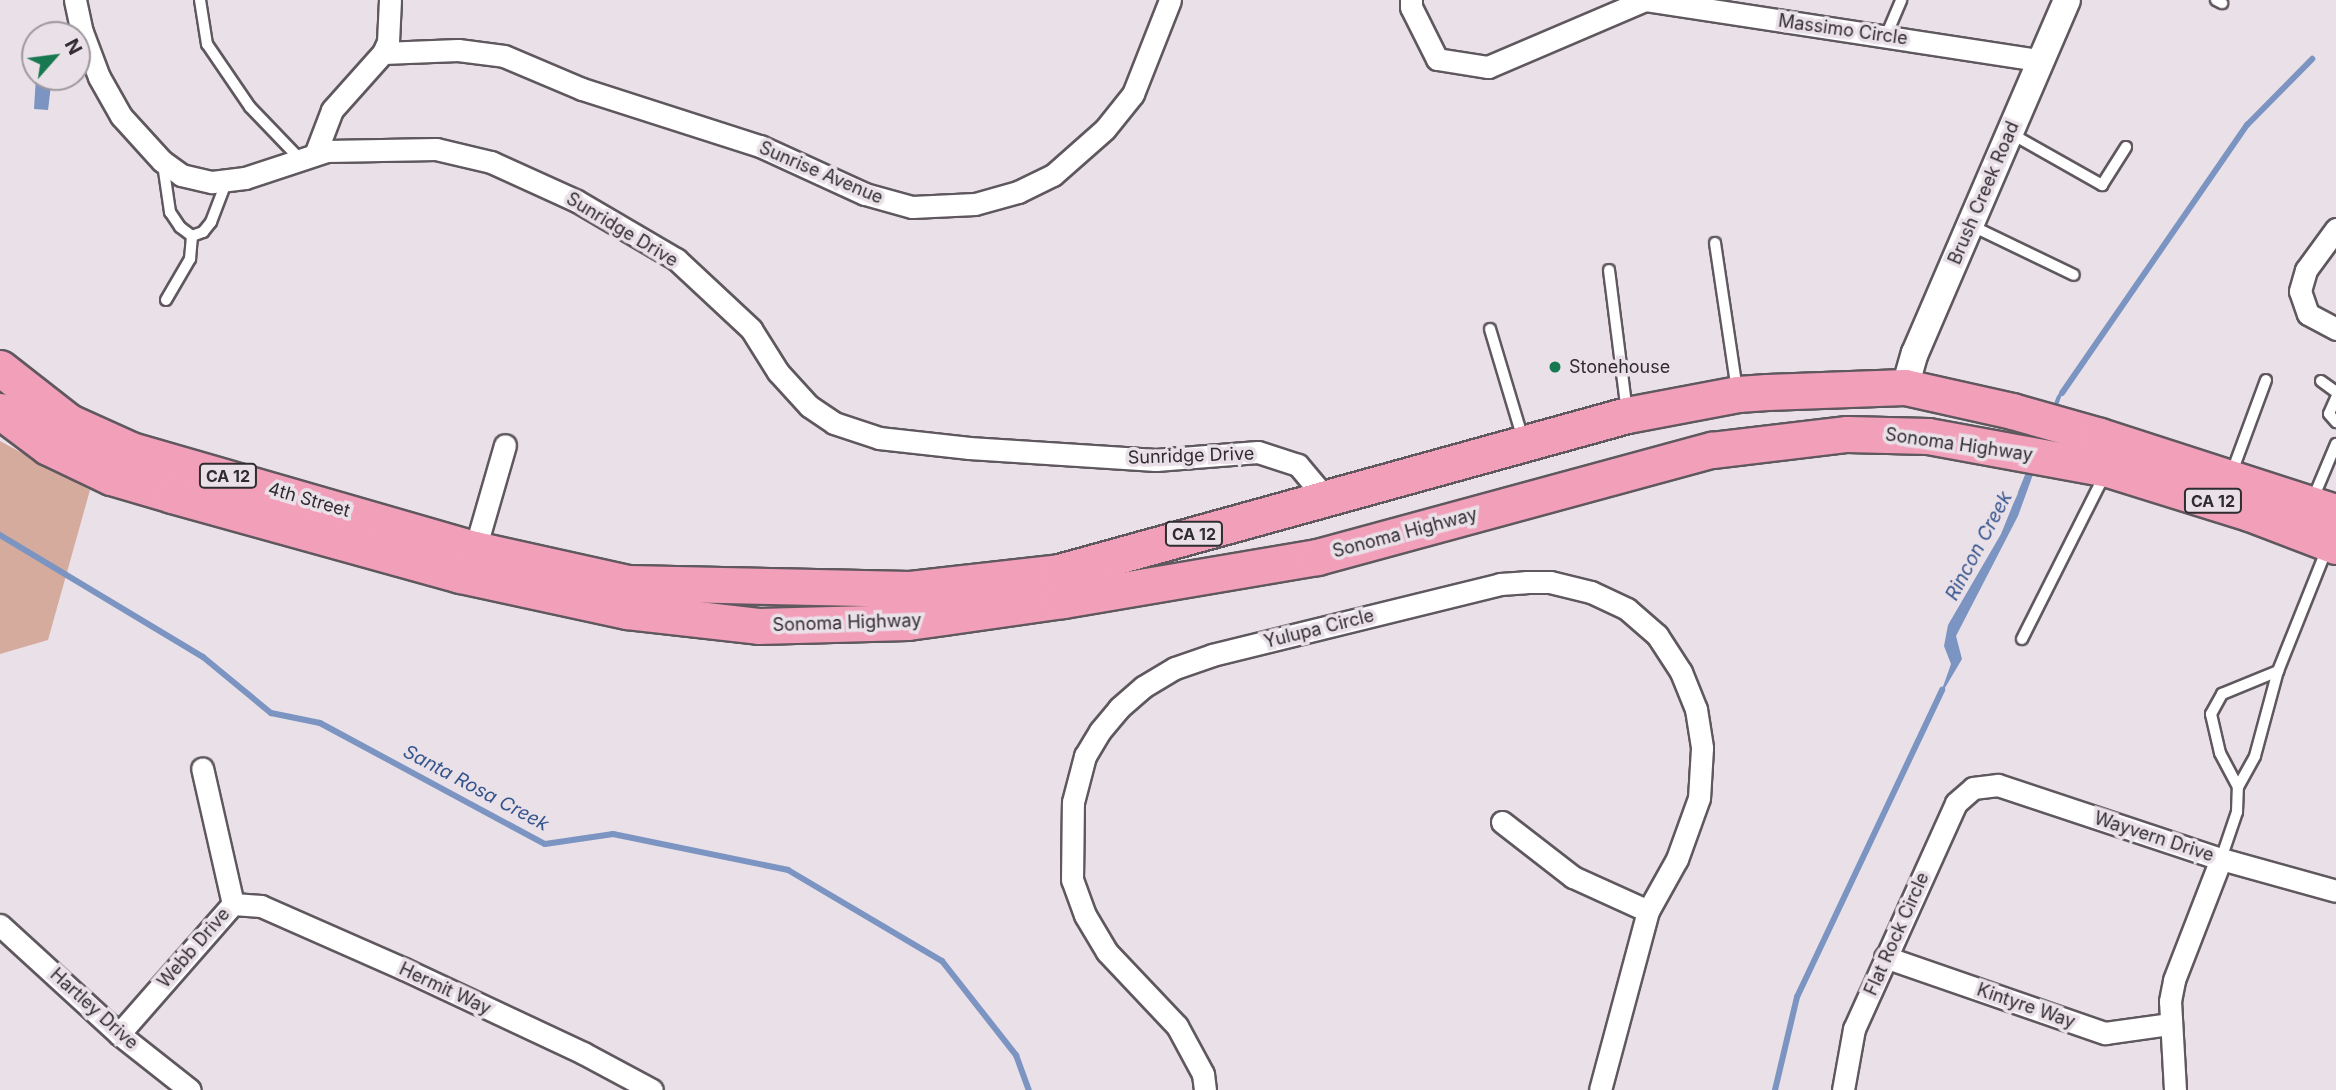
<!DOCTYPE html>
<html>
<head>
<meta charset="utf-8">
<style>
	body { margin:0 }
	#map { position:relative; width:2336px; height:1090px; overflow:hidden; background:#e9e0e8; font-family:Inter,sans-serif }
	div>[style] { position:absolute }
	.green>* { inset:0; background:#d5ab9e }
	.water>* { inset:0; background:#7b94c1 }
	.stream>* { height:6px; margin:-3px; padding:0 3px; transform-origin:3px; border-radius:3px; background:#7b94c1 }
	.roads { filter:drop-shadow(2px 0 #5f585e) drop-shadow(-2px 0 #5f585e) drop-shadow(0 2px #5f585e) drop-shadow(0 -2px #5f585e) }
	.service>* { height:10px; margin:-5px; padding:0 5px; transform-origin:5px; border-radius:5px; background:#fff }
	.minor>* { height:21px; margin:-10.5px; padding:0 10.5px; transform-origin:10.5px; border-radius:10.5px; background:#fff }
	.tertiary>* { height:26px; margin:-13px; padding:0 13px; transform-origin:13px; border-radius:13px; background:#fff }
	.primary>* { height:35px; margin:-17.5px; padding:0 17.5px; transform-origin:17.5px; border-radius:17.5px; background:#f2a0ba }
	.dots>* { width:19px; height:19px; translate:-50% -50%; box-sizing:border-box; border:4px solid #e9e0e8; border-radius:50% }
	span { translate:-50% -50%; white-space:nowrap; text-align:center; line-height:1.15; -webkit-text-stroke:7px #e9e0e8; paint-order:stroke }
	.shield-label span { padding:2px 5px; background:#e9e0e8; border:2px solid; border-radius:5px; -webkit-text-stroke-width:0 }
	.shield-label { font-size:16px; color:#2f2c2f; font-weight:700 }
	.street-label { font-size:18px; color:#2f2c2f }
	.poi-label { font-size:18px; color:#2f2c2f }
	.left { translate:0 -50%; text-align:left }
	.water-label { font-size:19px; color:#34548e; font-style:italic }
	.north { position:absolute; left:21px; top:21px; width:70px; height:70px; box-sizing:border-box; background:#e9e0e8; border:2px solid #9f989e; border-radius:50%; rotate:62deg; font-size:19px; font-weight:700; line-height:28px; text-align:center; color:#2f2c2f }
	.north::after { content:''; display:block; margin:auto; width:24px; height:32px; background:#18784f; clip-path:polygon(50% 0,100% 100%,50% 72%,0 100%) }
</style>
</head>
<body>
<div id="map">
	<div class="green">
		<div style="clip-path:polygon(0 441px,90px 490px,48px 640px,0 654px)"></div>
	</div>
	<div class="water">
		<div style="clip-path:polygon(36px 77px,52px 77px,48px 110px,34px 109px)"></div>
		<div style="clip-path:polygon(2065px 386px,2018px 516px,1956px 636px,1962px 659px,1939px 698px,1951px 664px,1944px 646px,1948px 625px,2001px 534px,2057px 396px)"></div>
	</div>
	<div class="stream">
		<div style="left:2062px;top:393px;width:326px;rotate:-55.4deg"></div>
		<div style="left:2247px;top:125px;width:93px;rotate:-45.4deg"></div>
		<div style="left:0;top:535px;width:237px;rotate:31deg"></div>
		<div style="left:203px;top:657px;width:88px;rotate:39.5deg"></div>
		<div style="left:271px;top:713px;width:50px;rotate:11.5deg"></div>
		<div style="left:320px;top:723px;width:255px;rotate:28.3deg"></div>
		<div style="left:545px;top:844px;width:69px;rotate:-8.4deg"></div>
		<div style="left:613px;top:834px;width:179px;rotate:11.6deg"></div>
		<div style="left:788px;top:870px;width:179px;rotate:30.6deg"></div>
		<div style="left:942px;top:961px;width:120px;rotate:51.8deg"></div>
		<div style="left:1016px;top:1055px;width:37px;rotate:70deg"></div>
		<div style="left:1775px;top:1090px;width:96px;rotate:-76.7deg"></div>
		<div style="left:1797px;top:997px;width:340px;rotate:-64.7deg"></div>
	</div>
	<div class="roads">
		<div class="service">
			<div style="left:200px;top:0;width:45px;rotate:81deg"></div>
			<div style="left:207px;top:44px;width:76px;rotate:55.7deg"></div>
			<div style="left:250px;top:107px;width:71px;rotate:46.1deg"></div>
			<div style="left:2216px;top:0;width:7px;rotate:27deg"></div>
			<div style="left:1886px;top:36px;width:39px;rotate:-67deg"></div>
			<div style="left:2010px;top:133px;width:106px;rotate:29.5deg"></div>
			<div style="left:2102px;top:185px;width:45px;rotate:-57.7deg"></div>
			<div style="left:163px;top:164px;width:49px;rotate:81.7deg"></div>
			<div style="left:170px;top:212px;width:18px;rotate:56deg"></div>
			<div style="left:180px;top:227px;width:15px;rotate:37deg"></div>
			<div style="left:1970px;top:225px;width:115px;rotate:25.7deg"></div>
			<div style="left:1715px;top:243px;width:150px;rotate:81.5deg"></div>
			<div style="left:1609px;top:270px;width:143px;rotate:82.8deg"></div>
			<div style="left:166px;top:300px;width:48px;rotate:-59.7deg"></div>
			<div style="left:190px;top:259px;width:23px;rotate:-85deg"></div>
			<div style="left:192px;top:236px;width:12px;rotate:-20deg"></div>
			<div style="left:203px;top:232px;width:13px;rotate:-51deg"></div>
			<div style="left:211px;top:222px;width:45px;rotate:-69.1deg"></div>
			<div style="left:1490px;top:329px;width:115px;rotate:73.3deg"></div>
			<div style="left:2321px;top:381px;width:19px;rotate:36deg"></div>
			<div style="left:2336px;top:398px;width:17px;rotate:114deg"></div>
			<div style="left:2329px;top:414px;width:11px;rotate:49deg"></div>
			<div style="left:2232px;top:472px;width:98px;rotate:-69.7deg"></div>
			<div style="left:2312px;top:501px;width:62px;rotate:-67.2deg"></div>
			<div style="left:2022px;top:639px;width:185px;rotate:-63.3deg"></div>
			<div style="left:2238px;top:787px;width:35px;rotate:-61deg"></div>
			<div style="left:2255px;top:756px;width:88px;rotate:-74.9deg"></div>
			<div style="left:2221px;top:859px;width:50px;rotate:-71.2deg"></div>
			<div style="left:2237px;top:812px;width:25px;rotate:-88deg"></div>
			<div style="left:2238px;top:787px;width:38px;rotate:-118deg"></div>
			<div style="left:2220px;top:753px;width:40px;rotate:-103deg"></div>
			<div style="left:2211px;top:714px;width:23px;rotate:-61deg"></div>
			<div style="left:2222px;top:694px;width:61px;rotate:-22.3deg"></div>
			<div style="left:2278px;top:671px;width:135px;rotate:-68.2deg"></div>
		</div>
		<div class="minor">
			<div style="left:75px;top:0;width:33px;rotate:78deg"></div>
			<div style="left:82px;top:32px;width:48px;rotate:69.3deg"></div>
			<div style="left:99px;top:77px;width:45px;rotate:60.6deg"></div>
			<div style="left:121px;top:116px;width:61px;rotate:47.7deg"></div>
			<div style="left:162px;top:161px;width:24px;rotate:36deg"></div>
			<div style="left:181px;top:175px;width:32px;rotate:13deg"></div>
			<div style="left:212px;top:182px;width:33px;rotate:-7deg"></div>
			<div style="left:245px;top:178px;width:86px;rotate:-18.2deg"></div>
			<div style="left:327px;top:151px;width:109px;rotate:-1.1deg"></div>
			<div style="left:436px;top:149px;width:57px;rotate:13.3deg"></div>
			<div style="left:491px;top:162px;width:94px;rotate:24.4deg"></div>
			<div style="left:577px;top:201px;width:115px;rotate:30.4deg"></div>
			<div style="left:676px;top:259px;width:103px;rotate:43deg"></div>
			<div style="left:751px;top:329px;width:51px;rotate:57.9deg"></div>
			<div style="left:778px;top:372px;width:46px;rotate:47.6deg"></div>
			<div style="left:809px;top:406px;width:30px;rotate:34deg"></div>
			<div style="left:834px;top:423px;width:47px;rotate:18.4deg"></div>
			<div style="left:879px;top:438px;width:91px;rotate:6.3deg"></div>
			<div style="left:969px;top:448px;width:187px;rotate:3.7deg"></div>
			<div style="left:1156px;top:460px;width:102px;rotate:-4.5deg"></div>
			<div style="left:1258px;top:452px;width:42px;rotate:18deg"></div>
			<div style="left:1298px;top:465px;width:40px;rotate:50deg"></div>
			<div style="left:1411px;top:0;width:7px;rotate:90deg"></div>
			<div style="left:1411px;top:7px;width:58px;rotate:63.4deg"></div>
			<div style="left:1437px;top:59px;width:52px;rotate:8.9deg"></div>
			<div style="left:1488px;top:67px;width:171px;rotate:-23.1deg"></div>
			<div style="left:1646px;top:0;width:399px;rotate:8.7deg"></div>
			<div style="left:383px;top:53px;width:75px;rotate:-2.3deg"></div>
			<div style="left:458px;top:50px;width:46px;rotate:7.4deg"></div>
			<div style="left:504px;top:56px;width:85px;rotate:22.9deg"></div>
			<div style="left:582px;top:89px;width:187px;rotate:17.8deg"></div>
			<div style="left:760px;top:146px;width:115px;rotate:24.6deg"></div>
			<div style="left:865px;top:194px;width:49px;rotate:15.5deg"></div>
			<div style="left:912px;top:207px;width:63px;rotate:-2.7deg"></div>
			<div style="left:975px;top:204px;width:45px;rotate:-15.6deg"></div>
			<div style="left:1018px;top:192px;width:39px;rotate:-26deg"></div>
			<div style="left:1053px;top:175px;width:69px;rotate:-41.5deg"></div>
			<div style="left:1105px;top:129px;width:45px;rotate:-51.3deg"></div>
			<div style="left:1133px;top:94px;width:101px;rotate:-68.5deg"></div>
			<div style="left:316px;top:152px;width:45px;rotate:-69.1deg"></div>
			<div style="left:332px;top:110px;width:76px;rotate:-48.2deg"></div>
			<div style="left:383px;top:53px;width:12px;rotate:-66deg"></div>
			<div style="left:388px;top:42px;width:42px;rotate:-87.3deg"></div>
			<div style="left:2336px;top:229px;width:51px;rotate:126.2deg"></div>
			<div style="left:2306px;top:270px;width:22px;rotate:106deg"></div>
			<div style="left:2300px;top:291px;width:24px;rotate:71deg"></div>
			<div style="left:2308px;top:314px;width:32px;rotate:28deg"></div>
			<div style="left:475px;top:549px;width:108px;rotate:-73.9deg"></div>
			<div style="left:1502px;top:822px;width:90px;rotate:37.8deg"></div>
			<div style="left:1573px;top:877px;width:82px;rotate:24.4deg"></div>
			<div style="left:233px;top:904px;width:28px;rotate:4deg"></div>
			<div style="left:261px;top:906px;width:156px;rotate:23.8deg"></div>
			<div style="left:404px;top:969px;width:198px;rotate:25.1deg"></div>
			<div style="left:583px;top:1053px;width:78px;rotate:28.2deg"></div>
			<div style="left:0;top:925px;width:161px;rotate:42.5deg"></div>
			<div style="left:119px;top:1034px;width:90px;rotate:38.3deg"></div>
			<div style="left:1885px;top:957px;width:233px;rotate:19.1deg"></div>
			<div style="left:2105px;top:1033px;width:66px;rotate:-7.9deg"></div>
			<div style="left:119px;top:1034px;width:173px;rotate:-48.8deg"></div>
			<div style="left:233px;top:904px;width:139px;rotate:-102.8deg"></div>
			<div style="left:1205px;top:1090px;width:16px;rotate:-97deg"></div>
			<div style="left:1203px;top:1074px;width:55px;rotate:-118.4deg"></div>
			<div style="left:1177px;top:1026px;width:102px;rotate:-133.4deg"></div>
			<div style="left:1107px;top:952px;width:43px;rotate:-120.7deg"></div>
			<div style="left:1085px;top:915px;width:37px;rotate:-110deg"></div>
			<div style="left:1072px;top:880px;width:78px;rotate:-89.3deg"></div>
			<div style="left:1073px;top:802px;width:48px;rotate:-75.4deg"></div>
			<div style="left:1085px;top:756px;width:29px;rotate:-59deg"></div>
			<div style="left:1100px;top:731px;width:30px;rotate:-50deg"></div>
			<div style="left:1119px;top:708px;width:32px;rotate:-41deg"></div>
			<div style="left:1143px;top:687px;width:37px;rotate:-31deg"></div>
			<div style="left:1175px;top:668px;width:39px;rotate:-19deg"></div>
			<div style="left:1212px;top:655px;width:297px;rotate:-13.8deg"></div>
			<div style="left:1500px;top:584px;width:26px;rotate:-4deg"></div>
			<div style="left:1526px;top:582px;width:24px"></div>
			<div style="left:1550px;top:582px;width:42px;rotate:13.7deg"></div>
			<div style="left:1591px;top:592px;width:40px;rotate:25deg"></div>
			<div style="left:1627px;top:609px;width:40px;rotate:41deg"></div>
			<div style="left:1657px;top:635px;width:44px;rotate:57deg"></div>
			<div style="left:1681px;top:672px;width:40px;rotate:68deg"></div>
			<div style="left:1696px;top:709px;width:39px;rotate:81deg"></div>
			<div style="left:1702px;top:748px;width:50px;rotate:93.4deg"></div>
			<div style="left:1699px;top:798px;width:65px;rotate:109.8deg"></div>
			<div style="left:1677px;top:859px;width:60px;rotate:119.1deg"></div>
			<div style="left:1648px;top:911px;width:185px;rotate:105deg"></div>
			<div style="left:1843px;top:1090px;width:62px;rotate:-79.8deg"></div>
			<div style="left:1854px;top:1029px;width:248px;rotate:-65.7deg"></div>
			<div style="left:1956px;top:803px;width:23px;rotate:-41deg"></div>
			<div style="left:1973px;top:788px;width:25px;rotate:-7deg"></div>
			<div style="left:1998px;top:785px;width:235px;rotate:18.4deg"></div>
			<div style="left:2221px;top:859px;width:119px;rotate:15.5deg"></div>
			<div style="left:2175px;top:1090px;width:89px;rotate:-93.2deg"></div>
			<div style="left:2170px;top:1001px;width:21px;rotate:-79deg"></div>
			<div style="left:2174px;top:980px;width:130px;rotate:-68.8deg"></div>
		</div>
		<div class="tertiary">
			<div style="left:1905px;top:387px;width:35px;rotate:-74deg"></div>
			<div style="left:1915px;top:353px;width:384px;rotate:-66.7deg"></div>
		</div>
		<div class="primary">
			<div style="left:0;top:368px;width:88px;rotate:38deg"></div>
			<div style="left:69px;top:422px;width:68px;rotate:24.3deg"></div>
			<div style="left:131px;top:450px;width:358px;rotate:16.1deg"></div>
			<div style="left:475px;top:549px;width:157px;rotate:12.5deg"></div>
			<div style="left:628px;top:583px;width:282px;rotate:1.2deg"></div>
			<div style="left:910px;top:589px;width:150px;rotate:-6.5deg"></div>
			<div style="left:1059px;top:572px;width:589px;rotate:-15.45deg"></div>
			<div style="left:1627px;top:415px;width:113px;rotate:-10.7deg"></div>
			<div style="left:1738px;top:394px;width:29px;rotate:-4deg"></div>
			<div style="left:1767px;top:392px;width:138px;rotate:-2.1deg"></div>
			<div style="left:1905px;top:387px;width:110px;rotate:12.6deg"></div>
			<div style="left:2012px;top:411px;width:91px;rotate:15.9deg"></div>
			<div style="left:2100px;top:436px;width:248px;rotate:17.9deg"></div>
			<div style="left:0;top:411px;width:60px;rotate:36.9deg"></div>
			<div style="left:48px;top:447px;width:70px;rotate:25.5deg"></div>
			<div style="left:111px;top:477px;width:64px;rotate:16.4deg"></div>
			<div style="left:172px;top:495px;width:299px;rotate:15.5deg"></div>
			<div style="left:460px;top:575px;width:171px;rotate:12.2deg"></div>
			<div style="left:627px;top:611px;width:132px;rotate:6.5deg"></div>
			<div style="left:758px;top:626px;width:150px;rotate:-1.5deg"></div>
			<div style="left:908px;top:622px;width:157px;rotate:-8.1deg"></div>
			<div style="left:1063px;top:600px;width:258px;rotate:-9.6deg"></div>
			<div style="left:1317px;top:557px;width:409px;rotate:-15.2deg"></div>
			<div style="left:1712px;top:450px;width:136px;rotate:-6.8deg"></div>
			<div style="left:1847px;top:434px;width:81px;rotate:1.4deg"></div>
			<div style="left:1928px;top:436px;width:183px;rotate:10.4deg"></div>
			<div style="left:2108px;top:469px;width:148px;rotate:17.3deg"></div>
			<div style="left:2249px;top:513px;width:93px;rotate:20.8deg"></div>
		</div>
	</div>
	<div class="dots">
		<div style="left:1555px;top:367px;background:#18784f"></div>
	</div>
	<div class="shield-label">
		<span style="left:228px;top:476px">CA 12</span>
		<span style="left:2213px;top:501px">CA 12</span>
		<span style="left:1194px;top:534px">CA 12</span>
	</div>
	<div class="street-label">
		<span style="left:1843px;top:30px;rotate:8deg">Massimo Circle</span>
		<span style="left:821px;top:173px;rotate:23deg">Sunrise Avenue</span>
		<span style="left:1984px;top:193px;rotate:-67deg">Brush Creek Road</span>
		<span style="left:622px;top:230px;rotate:31deg">Sunridge Drive</span>
		<span style="left:1959px;top:445px;rotate:8deg">Sonoma Highway</span>
		<span style="left:1191px;top:456px;rotate:-2deg">Sunridge Drive</span>
		<span style="left:309px;top:500px;rotate:16deg">4th Street</span>
		<span style="left:1405px;top:533px;rotate:-15deg">Sonoma Highway</span>
		<span style="left:847px;top:623px;rotate:-2deg">Sonoma Highway</span>
		<span style="left:1319px;top:629px;rotate:-14deg">Yulupa Circle</span>
		<span style="left:2154px;top:837px;rotate:18deg">Wayvern Drive</span>
		<span style="left:1897px;top:934px;rotate:-66deg">Flat Rock Circle</span>
		<span style="left:194px;top:948px;rotate:-49deg">Webb Drive</span>
		<span style="left:445px;top:989px;rotate:25deg">Hermit Way</span>
		<span style="left:2026px;top:1006px;rotate:19deg">Kintyre Way</span>
		<span style="left:94px;top:1009px;rotate:42deg">Hartley Drive</span>
	</div>
	<div class="poi-label">
		<span class="left" style="left:1569px;top:367px">Stonehouse</span>
	</div>
	<div class="water-label">
		<span style="left:1979px;top:546px;rotate:-62deg">Rincon Creek</span>
		<span style="left:476px;top:788px;rotate:28deg">Santa Rosa Creek</span>
	</div>
	<div class="north">N</div>
</div>
</body>
</html>
